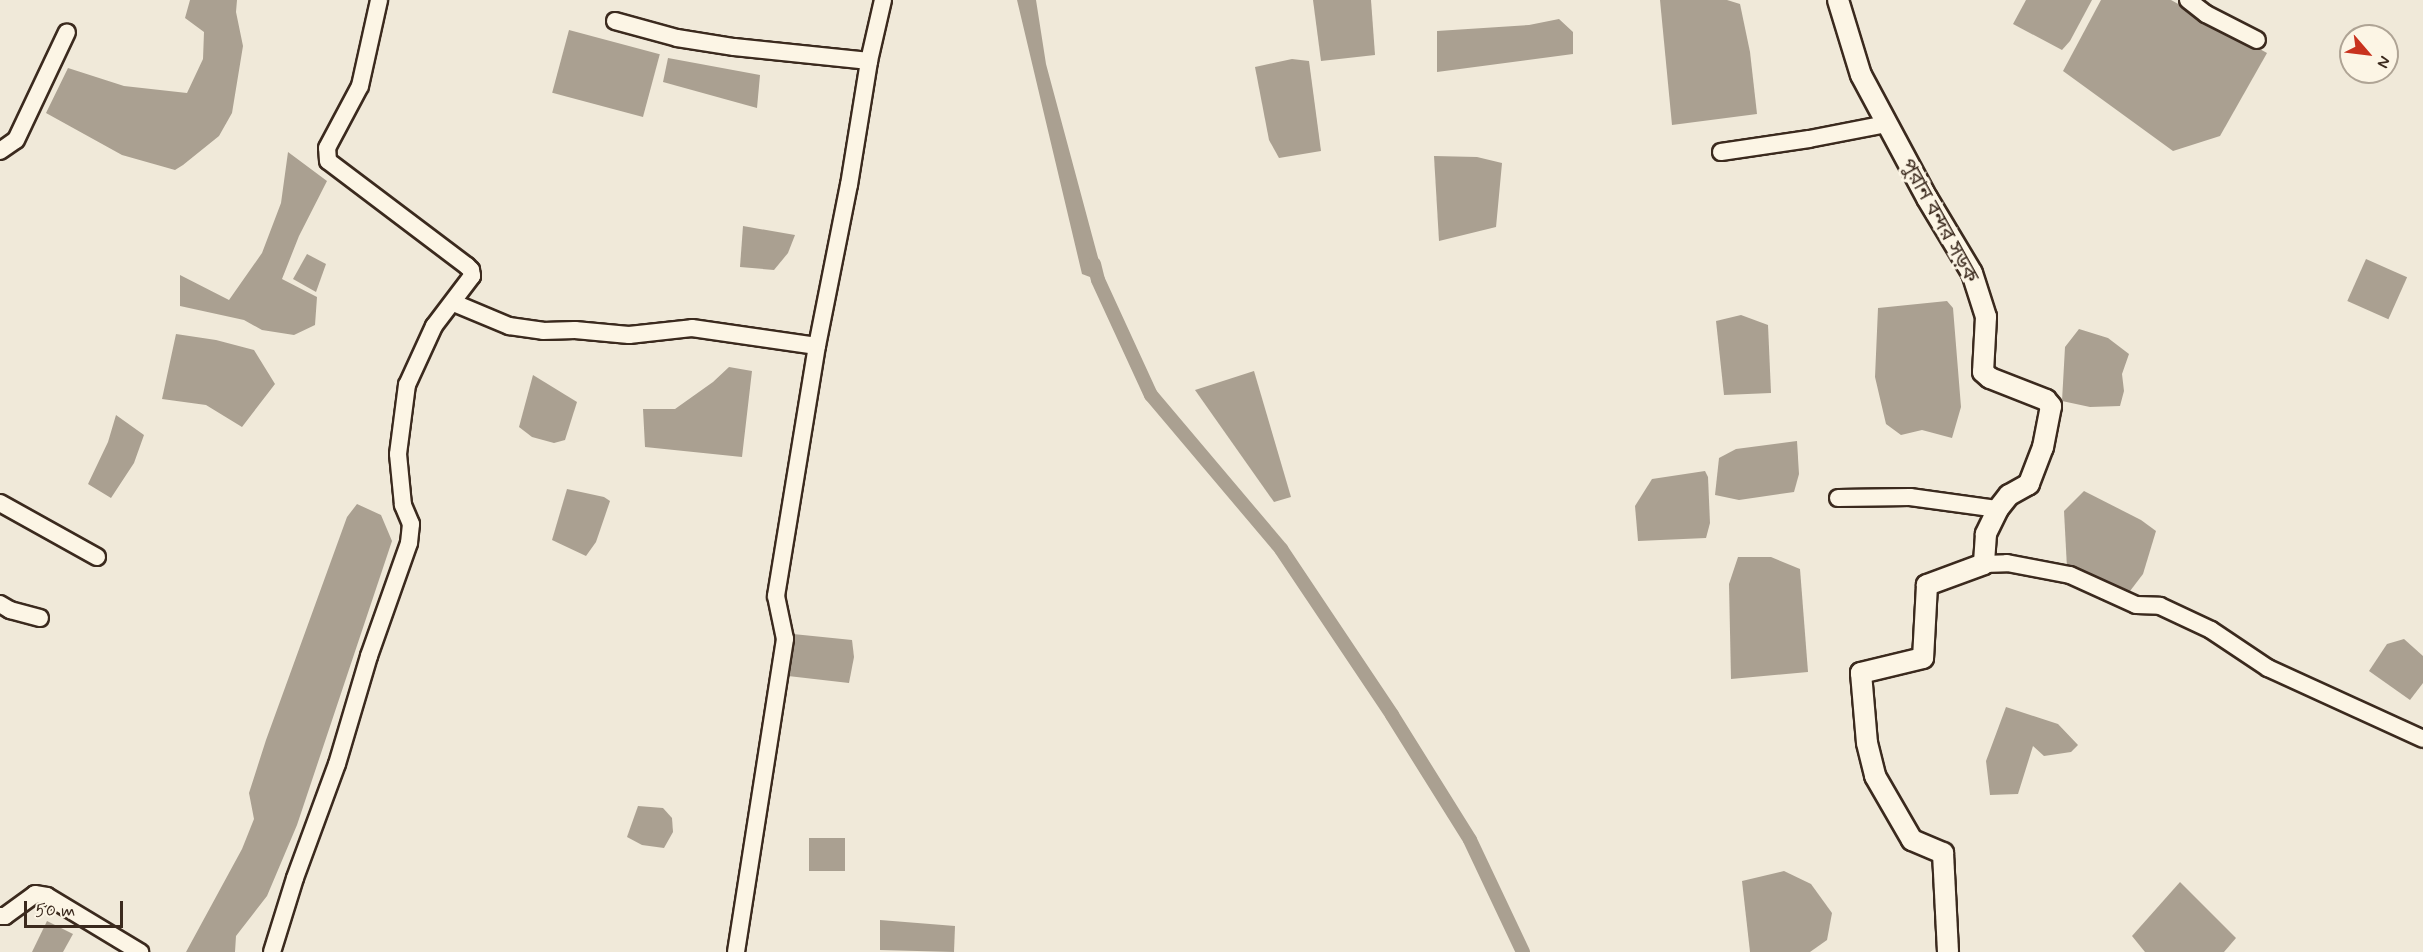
<!DOCTYPE html>
<html>
<head>
<meta charset="utf-8">
<style>
	body { margin:0 }
	#map { position:relative; width:2423px; height:952px; overflow:hidden; background:#f0e9d9; font-family:Mynerve,"Noto Sans Bengali",sans-serif }
	div>[style] { position:absolute }
	.water>* { inset:0; background:#aaa091; transform-origin:0 0 }
	.canal>* { height:14px; margin:-7px; padding:0 7px; transform-origin:7px; border-radius:7px; background:#aaa091 }
	.roads { filter:drop-shadow(2px 0 #3b2a1e) drop-shadow(-2px 0 #3b2a1e) drop-shadow(0 2px #3b2a1e) drop-shadow(0 -2px #3b2a1e) }
	.minor>* { height:16px; margin:-8px; padding:0 8px; transform-origin:8px; border-radius:8px; background:#fcf5e5 }
	.tertiary>* { height:20px; margin:-10px; padding:0 10px; transform-origin:10px; border-radius:10px; background:#fcf5e5 }
	span { translate:-50% -50%; white-space:nowrap; text-align:center; line-height:1.15; -webkit-text-stroke:6px #fcf5e5; paint-order:stroke }
	.street-label { font-size:20px; color:#3b2a1e }
	.north { position:absolute; left:2339px; top:24px; width:60px; height:60px; box-sizing:border-box; background:#fcf5e5; border:2px solid #afa495; border-radius:50%; rotate:118deg; font-size:16px; font-weight:700; line-height:24px; text-align:center; color:#3b2a1e }
	.north::after { content:''; display:block; margin:auto; width:21px; height:27px; background:#c8321e; clip-path:polygon(50% 0,100% 100%,50% 72%,0 100%) }
	.scale { position:absolute; left:24px; top:901px; width:99px; height:27px; box-sizing:border-box; border:3px solid #3b2a1e; border-top:0; padding-left:8px; font-size:18px; line-height:21px; white-space:nowrap; color:#3b2a1e; -webkit-text-stroke:4px #fcf5e5; paint-order:stroke }
</style>
</head>
<body>
<div id="map">
	<div class="water">
		<div style="clip-path:polygon(190px 0,237px 0,236px 12px,243px 46px,232px 113px,219px 136px,183px 165px,175px 170px,122px 155px,46px 113px,68px 68px,124px 86px,187px 93px,203px 59px,204px 32px,185px 18px)"></div>
		<div style="clip-path:polygon(1017px 0,1036px 0,1046px 64px,1100px 265px,1098px 280px,1082px 274px)"></div>
		<div style="clip-path:polygon(1313px 0,1371px 0,1375px 55px,1321px 61px)"></div>
		<div style="clip-path:polygon(1660px 0,1727px 0,1740px 4px,1750px 52px,1757px 114px,1672px 125px)"></div>
		<div style="clip-path:polygon(2026px 0,2092px 0,2070px 41px,2062px 50px,2013px 24px)"></div>
		<div style="clip-path:polygon(2101px 0,2171px 0,2267px 53px,2220px 136px,2173px 151px,2063px 71px)"></div>
		<div style="clip-path:polygon(1559px 19px,1573px 32px,1573px 54px,1437px 72px,1437px 31px,1529px 25px)"></div>
		<div style="left:569px;top:30px;width:94px;height:65px;rotate:15deg"></div>
		<div style="clip-path:polygon(668px 58px,760px 75px,757px 108px,663px 82px)"></div>
		<div style="clip-path:polygon(1292px 59px,1309px 61px,1321px 151px,1279px 158px,1269px 140px,1255px 67px)"></div>
		<div style="clip-path:polygon(288px 152px,327px 181px,299px 236px,282px 279px,317px 297px,315px 325px,294px 335px,262px 330px,244px 320px,180px 306px,180px 275px,229px 300px,262px 253px,281px 203px)"></div>
		<div style="clip-path:polygon(1434px 156px,1477px 157px,1502px 163px,1496px 227px,1439px 241px)"></div>
		<div style="clip-path:polygon(743px 226px,795px 235px,788px 253px,774px 270px,740px 267px)"></div>
		<div style="clip-path:polygon(307px 254px,326px 264px,316px 292px,293px 279px)"></div>
		<div style="left:2366px;top:259px;width:45px;height:46px;rotate:24deg"></div>
		<div style="clip-path:polygon(1947px 301px,1953px 308px,1961px 407px,1952px 438px,1922px 430px,1901px 435px,1886px 424px,1875px 377px,1878px 308px)"></div>
		<div style="clip-path:polygon(1741px 315px,1768px 325px,1771px 393px,1724px 395px,1716px 321px)"></div>
		<div style="clip-path:polygon(2079px 329px,2108px 338px,2129px 354px,2122px 374px,2124px 391px,2120px 406px,2090px 407px,2062px 401px,2065px 347px)"></div>
		<div style="clip-path:polygon(176px 334px,216px 340px,254px 350px,275px 384px,242px 427px,206px 405px,162px 399px)"></div>
		<div style="clip-path:polygon(729px 367px,752px 371px,742px 457px,645px 447px,643px 409px,675px 409px,713px 382px)"></div>
		<div style="clip-path:polygon(1254px 371px,1291px 497px,1274px 502px,1195px 390px)"></div>
		<div style="clip-path:polygon(533px 375px,577px 402px,565px 440px,554px 443px,532px 437px,519px 427px)"></div>
		<div style="clip-path:polygon(116px 415px,144px 435px,134px 463px,111px 498px,88px 484px,108px 442px)"></div>
		<div style="clip-path:polygon(1797px 441px,1799px 474px,1794px 492px,1739px 500px,1715px 495px,1719px 458px,1736px 449px)"></div>
		<div style="clip-path:polygon(1705px 471px,1708px 477px,1710px 523px,1706px 538px,1638px 541px,1635px 506px,1652px 479px)"></div>
		<div style="clip-path:polygon(567px 489px,604px 497px,610px 501px,596px 542px,586px 556px,552px 540px)"></div>
		<div style="clip-path:polygon(2084px 491px,2141px 520px,2156px 531px,2143px 574px,2127px 595px,2067px 568px,2064px 511px)"></div>
		<div style="clip-path:polygon(357px 504px,381px 515px,392px 541px,297px 825px,267px 896px,236px 936px,235px 952px,186px 952px,242px 849px,254px 819px,249px 793px,266px 740px,347px 517px)"></div>
		<div style="clip-path:polygon(1738px 557px,1771px 557px,1800px 569px,1808px 672px,1731px 679px,1729px 584px)"></div>
		<div style="clip-path:polygon(793px 634px,852px 640px,854px 657px,849px 683px,788px 676px)"></div>
		<div style="clip-path:polygon(2404px 639px,2423px 656px,2423px 683px,2410px 700px,2369px 671px,2387px 644px)"></div>
		<div style="clip-path:polygon(2006px 707px,2058px 724px,2078px 745px,2071px 752px,2044px 756px,2033px 746px,2018px 794px,1990px 795px,1986px 761px)"></div>
		<div style="clip-path:polygon(638px 806px,663px 808px,672px 818px,673px 832px,664px 848px,642px 845px,627px 837px)"></div>
		<div style="left:845px;top:838px;width:33px;height:36px;rotate:90deg"></div>
		<div style="clip-path:polygon(1784px 871px,1811px 884px,1832px 913px,1827px 940px,1810px 952px,1750px 952px,1742px 881px)"></div>
		<div style="clip-path:polygon(2180px 882px,2236px 938px,2224px 952px,2145px 952px,2132px 936px)"></div>
		<div style="clip-path:polygon(880px 920px,955px 926px,954px 952px,880px 950px)"></div>
		<div style="clip-path:polygon(47px 921px,73px 934px,63px 952px,32px 952px)"></div>
	</div>
	<div class="canal">
		<div style="left:1094px;top:264px;width:16px;rotate:76deg"></div>
		<div style="left:1098px;top:280px;width:127px;rotate:65.3deg"></div>
		<div style="left:1151px;top:395px;width:202px;rotate:49.8deg"></div>
		<div style="left:1281px;top:549px;width:200px;rotate:56.2deg"></div>
		<div style="left:1392px;top:715px;width:147px;rotate:58deg"></div>
		<div style="left:1470px;top:840px;width:124px;rotate:64.7deg"></div>
	</div>
	<div class="roads">
		<div class="minor">
			<div style="left:2188px;top:0;width:23px;rotate:38deg"></div>
			<div style="left:2206px;top:14px;width:57px;rotate:27deg"></div>
			<div style="left:615px;top:21px;width:64px;rotate:15.3deg"></div>
			<div style="left:677px;top:38px;width:58px;rotate:9deg"></div>
			<div style="left:734px;top:47px;width:136px;rotate:5.9deg"></div>
			<div style="left:0;top:151px;width:19px;rotate:-35deg"></div>
			<div style="left:16px;top:140px;width:119px;rotate:-64.7deg"></div>
			<div style="left:1721px;top:152px;width:89px;rotate:-8.4deg"></div>
			<div style="left:1809px;top:139px;width:78px;rotate:-11deg"></div>
			<div style="left:454px;top:303px;width:60px;rotate:22.7deg"></div>
			<div style="left:509px;top:326px;width:34px;rotate:8deg"></div>
			<div style="left:543px;top:331px;width:32px;rotate:-2deg"></div>
			<div style="left:575px;top:330px;width:54px;rotate:5.3deg"></div>
			<div style="left:629px;top:335px;width:63px;rotate:-6.3deg"></div>
			<div style="left:692px;top:328px;width:126px;rotate:8.2deg"></div>
			<div style="left:1838px;top:498px;width:72px;rotate:-0.8deg"></div>
			<div style="left:1910px;top:497px;width:89px;rotate:7.8deg"></div>
			<div style="left:0;top:503px;width:111px;rotate:29.1deg"></div>
			<div style="left:1984px;top:564px;width:23px;rotate:-2deg"></div>
			<div style="left:2007px;top:563px;width:64px;rotate:10.8deg"></div>
			<div style="left:2070px;top:575px;width:72px;rotate:24.4deg"></div>
			<div style="left:2136px;top:605px;width:24px;rotate:2deg"></div>
			<div style="left:2160px;top:606px;width:56px;rotate:25.2deg"></div>
			<div style="left:2211px;top:630px;width:69px;rotate:33.7deg"></div>
			<div style="left:2268px;top:668px;width:170px;rotate:24.6deg"></div>
			<div style="left:0;top:604px;width:12px;rotate:31deg"></div>
			<div style="left:10px;top:610px;width:31px;rotate:15deg"></div>
			<div style="left:0;top:916px;width:5px"></div>
			<div style="left:5px;top:916px;width:37px;rotate:-36deg"></div>
			<div style="left:35px;top:894px;width:12px;rotate:9deg"></div>
			<div style="left:47px;top:896px;width:109px;rotate:31.1deg"></div>
			<div style="left:272px;top:952px;width:77px;rotate:-72.7deg"></div>
			<div style="left:295px;top:878px;width:121px;rotate:-69.8deg"></div>
			<div style="left:337px;top:764px;width:113px;rotate:-73.5deg"></div>
			<div style="left:369px;top:656px;width:120px;rotate:-70.5deg"></div>
			<div style="left:409px;top:543px;width:19px;rotate:-84deg"></div>
			<div style="left:411px;top:524px;width:21px;rotate:-113deg"></div>
			<div style="left:403px;top:505px;width:51px;rotate:-95.6deg"></div>
			<div style="left:398px;top:454px;width:70px;rotate:-82.6deg"></div>
			<div style="left:407px;top:385px;width:65px;rotate:-65.4deg"></div>
			<div style="left:434px;top:326px;width:63px;rotate:-52.8deg"></div>
			<div style="left:472px;top:276px;width:6px;rotate:-99deg"></div>
			<div style="left:471px;top:270px;width:6px;rotate:-135deg"></div>
			<div style="left:467px;top:266px;width:174px;rotate:-142.9deg"></div>
			<div style="left:328px;top:161px;width:13px;rotate:-94deg"></div>
			<div style="left:327px;top:148px;width:70px;rotate:-62deg"></div>
			<div style="left:360px;top:86px;width:88px;rotate:-77.5deg"></div>
			<div style="left:736px;top:952px;width:317px;rotate:-81.1deg"></div>
			<div style="left:785px;top:639px;width:44px;rotate:-101.8deg"></div>
			<div style="left:776px;top:596px;width:253px;rotate:-80.7deg"></div>
			<div style="left:817px;top:346px;width:164px;rotate:-78.8deg"></div>
			<div style="left:849px;top:185px;width:126px;rotate:-80.8deg"></div>
			<div style="left:869px;top:61px;width:63px;rotate:-77.1deg"></div>
		</div>
		<div class="tertiary">
			<div style="left:1838px;top:0;width:78px;rotate:73deg"></div>
			<div style="left:1861px;top:75px;width:140px;rotate:61.8deg"></div>
			<div style="left:1927px;top:198px;width:87px;rotate:59deg"></div>
			<div style="left:1972px;top:273px;width:46px;rotate:72.3deg"></div>
			<div style="left:1986px;top:317px;width:55px;rotate:93.1deg"></div>
			<div style="left:1983px;top:372px;width:9px;rotate:41deg"></div>
			<div style="left:1990px;top:378px;width:60px;rotate:21.4deg"></div>
			<div style="left:2046px;top:400px;width:8px;rotate:50deg"></div>
			<div style="left:2051px;top:406px;width:42px;rotate:101deg"></div>
			<div style="left:2043px;top:447px;width:40px;rotate:111deg"></div>
			<div style="left:2029px;top:484px;width:23px;rotate:151deg"></div>
			<div style="left:2009px;top:495px;width:18px;rotate:128deg"></div>
			<div style="left:1998px;top:509px;width:28px;rotate:116deg"></div>
			<div style="left:1986px;top:534px;width:30px;rotate:94deg"></div>
			<div style="left:1984px;top:564px;width:61px;rotate:159.8deg"></div>
			<div style="left:1927px;top:585px;width:73px;rotate:93.1deg"></div>
			<div style="left:1923px;top:658px;width:64px;rotate:166.4deg"></div>
			<div style="left:1861px;top:673px;width:70px;rotate:85.1deg"></div>
			<div style="left:1867px;top:743px;width:34px;rotate:76deg"></div>
			<div style="left:1875px;top:776px;width:74px;rotate:60deg"></div>
			<div style="left:1912px;top:840px;width:34px;rotate:23deg"></div>
			<div style="left:1943px;top:853px;width:99px;rotate:87.1deg"></div>
		</div>
	</div>
	<div class="street-label">
		<span style="left:1939px;top:221px;rotate:61deg">পুরান বন্দর সড়ক</span>
	</div>
	<div class="north">N</div>
	<div class="scale">50 m</div>
</div>
</body>
</html>
